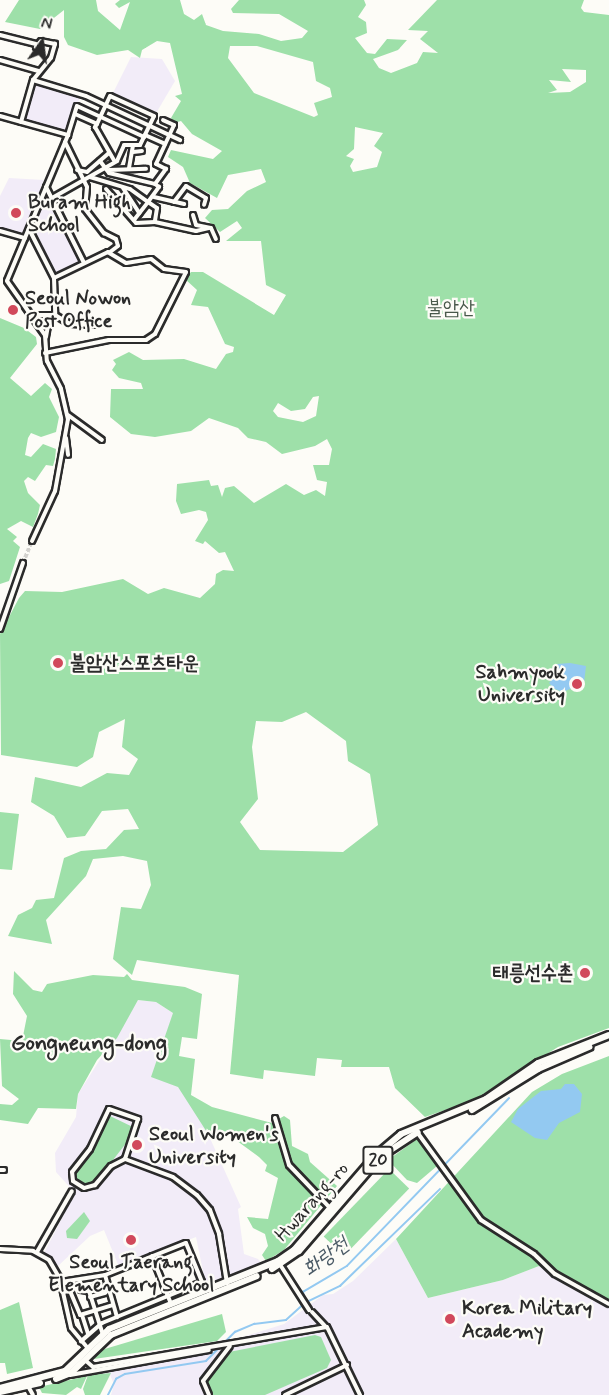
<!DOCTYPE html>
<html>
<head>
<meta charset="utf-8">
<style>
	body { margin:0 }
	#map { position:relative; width:609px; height:1395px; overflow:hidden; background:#fdfcf7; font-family:Mynerve,"Poor Story",sans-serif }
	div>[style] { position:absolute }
	.built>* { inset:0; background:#f2ecf8; transform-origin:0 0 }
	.green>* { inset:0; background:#9ee0a9; transform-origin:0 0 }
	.water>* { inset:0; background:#93c9f1 }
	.stream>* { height:1.5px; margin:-0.75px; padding:0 0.75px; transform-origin:0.75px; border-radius:0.75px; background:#93c9f1 }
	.minor-tunnel>* { height:4px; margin-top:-2px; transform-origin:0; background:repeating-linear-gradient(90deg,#d3d2ce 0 4px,transparent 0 6px) }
	.roads { filter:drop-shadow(2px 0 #2b2b2b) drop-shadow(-2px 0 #2b2b2b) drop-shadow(0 2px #2b2b2b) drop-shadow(0 -2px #2b2b2b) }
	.minor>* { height:4px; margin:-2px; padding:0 2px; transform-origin:2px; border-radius:2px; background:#fdfcf7 }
	.major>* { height:6px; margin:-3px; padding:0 3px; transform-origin:3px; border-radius:3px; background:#fdfcf7 }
	.dots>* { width:16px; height:16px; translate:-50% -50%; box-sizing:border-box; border:3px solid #fdfcf7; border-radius:50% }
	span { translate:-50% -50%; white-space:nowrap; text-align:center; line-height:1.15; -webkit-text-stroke:4.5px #fdfcf7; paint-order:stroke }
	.shield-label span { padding:2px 4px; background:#fdfcf7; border:2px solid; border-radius:4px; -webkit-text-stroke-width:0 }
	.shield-label { font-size:18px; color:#2b2b2b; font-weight:700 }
	.poi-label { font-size:20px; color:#2b2b2b; font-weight:700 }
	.left { translate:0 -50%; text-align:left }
	.right { translate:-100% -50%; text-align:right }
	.park-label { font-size:20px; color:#48584a }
	.street-label { font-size:20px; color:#2b2b2b }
	.water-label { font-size:21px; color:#4a5a66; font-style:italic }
	.quarter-label { font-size:22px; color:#2b2b2b; font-weight:700 }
	.north { position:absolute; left:12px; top:12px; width:60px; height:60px; -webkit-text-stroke:4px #fdfcf7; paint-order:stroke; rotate:14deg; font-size:16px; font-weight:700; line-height:24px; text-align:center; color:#2b2b2b }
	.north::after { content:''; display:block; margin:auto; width:21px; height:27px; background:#2b2b2b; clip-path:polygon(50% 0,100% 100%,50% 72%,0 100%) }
</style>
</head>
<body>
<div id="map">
	<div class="built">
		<div style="clip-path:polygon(131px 57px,162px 59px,175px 81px,155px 115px,112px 95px)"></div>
		<div style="left:35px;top:82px;width:47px;height:41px;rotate:16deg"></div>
		<div style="clip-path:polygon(9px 178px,44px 180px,23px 234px,0 227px,0 196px)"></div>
		<div style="clip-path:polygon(53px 202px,82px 262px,53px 274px,32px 232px,42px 206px)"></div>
		<div style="clip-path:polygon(138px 1000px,156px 1002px,173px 1013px,178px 1087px,200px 1116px,241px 1207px,238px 1209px,244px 1254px,258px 1259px,263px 1265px,206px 1286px,196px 1237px,119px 1267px,104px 1230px,90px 1236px,58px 1266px,44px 1253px,75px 1193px,56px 1172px,55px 1153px,76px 1117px,78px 1094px)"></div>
		<div style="clip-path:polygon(396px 1239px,428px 1298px,503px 1280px,539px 1266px,609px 1308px,609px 1395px,111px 1395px,114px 1384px,110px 1375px,91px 1376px,89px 1364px,227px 1342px,284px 1324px,323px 1295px,333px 1294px,353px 1281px)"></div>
	</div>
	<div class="green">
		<div style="clip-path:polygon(evenodd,19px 0,96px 0,98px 11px,120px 30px,130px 2px,119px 8px,115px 4px,120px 0,180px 0,184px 14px,194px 20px,202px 14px,206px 25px,223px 31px,259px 34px,281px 41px,302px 38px,308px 31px,279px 14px,233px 13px,231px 9px,239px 0,364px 0,366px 5px,358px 17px,366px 22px,367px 33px,355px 38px,367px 53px,375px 54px,387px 39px,407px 40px,398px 50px,373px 59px,379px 68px,391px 73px,417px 63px,423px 52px,438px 53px,420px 39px,428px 31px,408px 30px,437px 0,584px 0,581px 8px,584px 12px,609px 15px,609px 1028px,558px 1047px,474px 1100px,425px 1117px,395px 1088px,389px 1067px,341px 1067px,342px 1060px,317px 1058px,315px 1076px,264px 1070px,263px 1079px,230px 1074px,239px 975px,137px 960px,132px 975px,113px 959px,121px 907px,141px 909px,151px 885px,147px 861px,123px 856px,93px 859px,86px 876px,46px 920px,52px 944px,8px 936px,18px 915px,32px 908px,36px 900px,54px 898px,64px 858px,81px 851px,106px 849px,124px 830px,139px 829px,128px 809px,102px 811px,85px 836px,67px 838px,54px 816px,31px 802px,35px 777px,81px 787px,107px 773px,129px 775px,138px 759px,122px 747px,125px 719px,99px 732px,93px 757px,77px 767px,1px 755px,0 634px,19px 598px,25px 591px,62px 592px,123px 579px,148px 594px,164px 588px,200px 598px,215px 584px,216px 574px,223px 570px,234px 571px,225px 552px,219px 553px,205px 541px,203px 544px,195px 541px,208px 520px,206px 512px,199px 510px,181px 514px,176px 501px,177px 484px,209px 480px,211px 486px,218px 485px,222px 497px,225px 488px,234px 486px,254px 503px,286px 484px,304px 495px,316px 490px,325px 496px,327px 482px,317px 480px,313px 465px,329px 465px,332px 449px,327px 439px,315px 446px,282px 454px,266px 442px,248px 438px,238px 428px,209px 418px,191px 431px,155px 437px,131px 434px,110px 417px,111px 389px,143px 389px,141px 383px,119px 378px,112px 370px,116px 364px,113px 360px,129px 352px,143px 360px,184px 359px,216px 369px,226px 354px,233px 352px,234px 347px,225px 344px,208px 307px,191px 305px,197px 290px,185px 279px,191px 272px,203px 272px,274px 315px,286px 295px,266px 285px,261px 241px,226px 241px,242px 228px,237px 221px,220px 232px,205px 218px,212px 210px,228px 209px,247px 191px,266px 182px,261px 169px,228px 175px,217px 198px,190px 183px,183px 167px,168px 157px,171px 150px,213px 159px,222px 151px,192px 134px,181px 121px,174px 123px,171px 118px,181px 101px,175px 96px,182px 94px,170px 43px,157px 41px,142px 50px,140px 58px,128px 50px,97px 55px,68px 45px,64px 37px,64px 10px,40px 29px,5px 22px,19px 0,230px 46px,257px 46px,313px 62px,316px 81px,330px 88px,332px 97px,314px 103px,318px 115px,314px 117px,254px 93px,228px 58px,230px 46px,19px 0,562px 69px,586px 70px,586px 82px,570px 92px,548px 93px,557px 90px,549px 80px,571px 82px,562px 69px,19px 0,355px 127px,383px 133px,374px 146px,382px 152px,377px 167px,353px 172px,350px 166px,354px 159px,346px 156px,354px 149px,355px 127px,19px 0,319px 396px,316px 416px,303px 422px,278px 417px,273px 411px,278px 403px,291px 411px,305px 409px,313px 397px,319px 396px,19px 0,306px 712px,346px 741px,348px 761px,370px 774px,378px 825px,343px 852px,260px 850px,240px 822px,258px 799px,252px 747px,256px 721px,282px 722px,306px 712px)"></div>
		<div style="clip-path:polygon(0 318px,24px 328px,36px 337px,37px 344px,10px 378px,31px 396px,45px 383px,52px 389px,49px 397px,59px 417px,56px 432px,41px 437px,31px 433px,28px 438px,25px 455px,31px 457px,43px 444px,56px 449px,55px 459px,53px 466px,46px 465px,35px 481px,28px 477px,24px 481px,28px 493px,40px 505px,38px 514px,33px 527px,21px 521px,7px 529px,17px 537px,13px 541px,20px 547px,9px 581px,0 584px)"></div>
		<div style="clip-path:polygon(0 812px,19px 814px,12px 870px,0 869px)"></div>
		<div style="clip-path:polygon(14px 971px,33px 990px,42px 992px,47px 984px,93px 975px,124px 977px,127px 974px,132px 980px,185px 987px,202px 994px,197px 1039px,182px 1037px,179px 1056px,195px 1059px,191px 1095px,212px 1107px,272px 1123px,284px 1116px,290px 1120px,292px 1146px,308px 1154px,310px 1162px,337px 1186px,284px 1250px,266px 1261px,262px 1255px,268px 1246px,265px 1234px,253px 1228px,247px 1217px,268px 1219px,278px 1178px,265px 1171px,267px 1165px,259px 1157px,222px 1130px,210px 1137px,178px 1087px,151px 1077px,173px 1013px,156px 1002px,138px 1000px,117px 1038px,97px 1060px,78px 1094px,76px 1109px,38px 1108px,28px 1124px,0 1120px,0 1104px,12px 1105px,19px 1099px,2px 1086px,0 1039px,22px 1041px,27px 1016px,13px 994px)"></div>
		<div style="clip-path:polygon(609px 1056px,609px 1308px,539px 1266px,503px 1280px,428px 1298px,396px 1239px,532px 1092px,562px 1074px)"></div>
		<div style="clip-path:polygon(110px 1116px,137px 1129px,96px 1182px,79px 1185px,75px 1171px,87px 1158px)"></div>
		<div style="clip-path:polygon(417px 1139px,437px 1166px,417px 1183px,407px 1180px,388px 1160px)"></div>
		<div style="left:389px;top:1169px;width:28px;height:94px;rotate:44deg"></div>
		<div style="clip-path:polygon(84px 1212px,90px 1221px,77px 1239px,67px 1238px,66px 1231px)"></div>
		<div style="clip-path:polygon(19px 1302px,33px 1368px,7px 1374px,5px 1363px,0 1363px,0 1310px)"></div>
		<div style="clip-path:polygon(222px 1314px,226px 1332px,217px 1341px,94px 1359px,98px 1351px)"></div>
		<div style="clip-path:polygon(315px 1335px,321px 1337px,331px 1360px,327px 1368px,265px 1395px,213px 1395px,207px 1382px,229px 1352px)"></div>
		<div style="clip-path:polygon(111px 1373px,100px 1395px,85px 1395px,83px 1389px,88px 1375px)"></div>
		<div style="clip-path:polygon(87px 1376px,81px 1389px,77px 1387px,66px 1395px,42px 1393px,39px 1387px)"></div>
	</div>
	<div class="water">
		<div style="clip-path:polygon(570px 663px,586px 666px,584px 683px,563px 692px,555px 689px,549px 683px,557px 674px,557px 664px)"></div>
		<div style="clip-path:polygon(565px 1084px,574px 1084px,582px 1094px,580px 1112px,559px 1123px,547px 1140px,535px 1138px,511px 1122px,518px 1109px,541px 1091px,561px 1089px)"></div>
	</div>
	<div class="stream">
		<div style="left:305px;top:1301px;width:9px;rotate:-103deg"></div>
		<div style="left:303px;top:1292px;width:51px;rotate:-30.6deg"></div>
		<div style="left:347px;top:1266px;width:233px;rotate:-46deg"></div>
		<div style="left:307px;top:1302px;width:37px;rotate:-26deg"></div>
		<div style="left:340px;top:1286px;width:139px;rotate:-44.1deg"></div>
		<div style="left:108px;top:1395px;width:18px;rotate:-63deg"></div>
		<div style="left:116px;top:1379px;width:10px;rotate:-29deg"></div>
		<div style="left:125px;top:1374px;width:82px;rotate:-9.1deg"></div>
		<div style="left:206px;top:1361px;width:41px;rotate:-45deg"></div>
		<div style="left:235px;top:1332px;width:21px;rotate:-23deg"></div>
		<div style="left:254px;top:1324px;width:32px;rotate:-7deg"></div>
		<div style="left:286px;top:1320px;width:24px;rotate:-42deg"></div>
	</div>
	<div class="minor-tunnel">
		<div style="left:23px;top:563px;width:24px;rotate:-68deg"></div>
	</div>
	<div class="roads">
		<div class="minor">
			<div style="left:0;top:35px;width:37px;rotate:14deg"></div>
			<div style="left:0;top:60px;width:40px;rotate:16deg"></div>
			<div style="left:33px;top:80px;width:28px;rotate:-51deg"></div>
			<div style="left:51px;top:58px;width:15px;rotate:-74deg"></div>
			<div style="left:55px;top:44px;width:14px;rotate:-168deg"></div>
			<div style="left:41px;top:41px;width:8px;rotate:130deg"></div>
			<div style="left:75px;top:114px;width:24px;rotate:24deg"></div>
			<div style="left:97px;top:124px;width:4px;rotate:124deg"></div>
			<div style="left:95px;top:127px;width:40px;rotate:60.3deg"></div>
			<div style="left:0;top:116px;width:71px;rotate:15.6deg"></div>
			<div style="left:68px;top:135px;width:158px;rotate:112.7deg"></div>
			<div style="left:7px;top:281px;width:66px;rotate:54.9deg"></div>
			<div style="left:45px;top:335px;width:26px;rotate:86deg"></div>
			<div style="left:47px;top:361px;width:31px;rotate:63deg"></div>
			<div style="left:61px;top:389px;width:31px;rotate:77deg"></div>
			<div style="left:68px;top:419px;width:73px;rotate:100.2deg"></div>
			<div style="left:55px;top:491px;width:55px;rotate:114.7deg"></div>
			<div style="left:21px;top:122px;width:44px;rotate:-74.1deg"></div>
			<div style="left:33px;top:80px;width:55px;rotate:16.8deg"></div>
			<div style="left:86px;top:96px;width:104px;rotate:25.1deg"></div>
			<div style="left:68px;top:135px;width:30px;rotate:-73deg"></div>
			<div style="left:77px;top:106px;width:74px;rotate:24.8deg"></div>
			<div style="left:145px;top:135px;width:22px;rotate:24deg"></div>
			<div style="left:65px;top:142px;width:50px;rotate:63.9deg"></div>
			<div style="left:87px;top:187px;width:22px;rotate:95deg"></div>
			<div style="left:85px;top:209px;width:31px;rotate:52deg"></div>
			<div style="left:104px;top:233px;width:13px;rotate:27deg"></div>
			<div style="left:116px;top:239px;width:7px;rotate:74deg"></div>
			<div style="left:118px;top:246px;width:10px;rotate:143deg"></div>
			<div style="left:133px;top:152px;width:9px;rotate:-6deg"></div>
			<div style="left:100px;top:161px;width:15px;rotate:53deg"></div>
			<div style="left:109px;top:173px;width:47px;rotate:13.4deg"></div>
			<div style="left:155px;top:184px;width:19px;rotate:-54deg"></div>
			<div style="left:166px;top:169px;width:11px;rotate:-153deg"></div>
			<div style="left:156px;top:164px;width:43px;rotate:-65.2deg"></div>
			<div style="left:174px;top:125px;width:12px;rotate:-156deg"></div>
			<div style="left:129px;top:168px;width:23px;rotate:-80deg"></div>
			<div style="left:77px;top:170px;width:10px;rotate:11deg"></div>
			<div style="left:87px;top:172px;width:29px;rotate:-41deg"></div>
			<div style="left:109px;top:170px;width:37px;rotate:-2deg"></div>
			<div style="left:90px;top:177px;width:42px;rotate:16.7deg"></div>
			<div style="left:130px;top:189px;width:22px;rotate:36deg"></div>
			<div style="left:148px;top:202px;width:19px;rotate:-54deg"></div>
			<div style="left:159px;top:187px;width:5px;rotate:-143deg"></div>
			<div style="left:46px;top:187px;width:85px;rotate:63.4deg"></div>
			<div style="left:123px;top:188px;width:30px;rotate:57deg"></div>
			<div style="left:106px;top:189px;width:45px;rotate:48.6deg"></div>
			<div style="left:136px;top:223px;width:19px;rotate:-3deg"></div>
			<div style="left:155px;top:222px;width:42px;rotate:12.4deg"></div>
			<div style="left:196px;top:231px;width:13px;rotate:-13deg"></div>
			<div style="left:154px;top:197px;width:31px;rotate:13deg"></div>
			<div style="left:52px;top:198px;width:75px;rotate:-29.6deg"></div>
			<div style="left:117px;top:161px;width:17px;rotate:-66deg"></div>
			<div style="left:124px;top:145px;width:16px"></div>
			<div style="left:140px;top:145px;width:32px;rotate:-64deg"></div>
			<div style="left:154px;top:116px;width:48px;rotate:-155.6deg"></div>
			<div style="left:110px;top:96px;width:31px;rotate:115deg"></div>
			<div style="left:174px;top:202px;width:20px;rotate:-53deg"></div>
			<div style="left:186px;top:186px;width:23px;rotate:31deg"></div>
			<div style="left:206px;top:198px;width:7px;rotate:106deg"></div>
			<div style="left:193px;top:215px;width:10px;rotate:73deg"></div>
			<div style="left:196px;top:225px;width:15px;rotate:11deg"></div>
			<div style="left:211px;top:228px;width:12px;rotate:66deg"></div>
			<div style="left:134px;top:220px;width:23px;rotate:-52deg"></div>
			<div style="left:148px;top:202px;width:11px;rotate:34deg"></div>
			<div style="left:157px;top:208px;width:13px;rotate:99deg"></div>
			<div style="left:29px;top:229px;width:55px;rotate:63deg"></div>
			<div style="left:54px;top:278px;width:37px;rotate:88deg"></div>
			<div style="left:0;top:231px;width:26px;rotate:16deg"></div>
			<div style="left:34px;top:315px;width:21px"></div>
			<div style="left:55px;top:315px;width:17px;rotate:31deg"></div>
			<div style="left:70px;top:324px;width:26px;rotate:2deg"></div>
			<div style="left:46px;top:337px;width:22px;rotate:-80deg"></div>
			<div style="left:45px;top:353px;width:65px;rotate:-11.5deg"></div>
			<div style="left:109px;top:340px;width:37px"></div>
			<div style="left:146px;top:340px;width:11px;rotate:-34deg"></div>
			<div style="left:155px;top:334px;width:69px;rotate:-63.4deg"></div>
			<div style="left:186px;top:272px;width:22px;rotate:-172deg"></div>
			<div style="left:164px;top:269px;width:16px;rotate:-142deg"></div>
			<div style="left:151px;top:259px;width:25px;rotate:171deg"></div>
			<div style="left:126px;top:263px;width:21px;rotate:-149deg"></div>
			<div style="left:108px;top:252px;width:60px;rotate:154.3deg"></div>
			<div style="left:68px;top:415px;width:42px;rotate:36.3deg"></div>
			<div style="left:66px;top:438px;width:17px;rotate:83deg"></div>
			<div style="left:0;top:629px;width:70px;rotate:-70.8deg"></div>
			<div style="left:275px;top:1118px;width:49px;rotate:73.4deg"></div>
			<div style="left:289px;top:1165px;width:59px;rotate:46.4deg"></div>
			<div style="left:417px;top:1132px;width:109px;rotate:54deg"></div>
			<div style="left:481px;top:1220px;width:63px;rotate:32.7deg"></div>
			<div style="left:534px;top:1254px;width:29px;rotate:44deg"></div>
			<div style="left:555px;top:1274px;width:62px;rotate:29.1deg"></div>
			<div style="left:125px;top:1159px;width:16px;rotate:153deg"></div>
			<div style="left:111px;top:1166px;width:25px;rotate:130deg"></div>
			<div style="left:95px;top:1185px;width:11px;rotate:165deg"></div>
			<div style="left:84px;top:1188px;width:13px;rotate:-148deg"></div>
			<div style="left:73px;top:1181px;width:9px;rotate:-96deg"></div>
			<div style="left:72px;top:1172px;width:29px;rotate:-52deg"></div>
			<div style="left:90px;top:1149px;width:44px;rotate:-64.6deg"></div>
			<div style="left:109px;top:1109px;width:31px;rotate:19deg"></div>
			<div style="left:138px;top:1119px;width:42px;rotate:108deg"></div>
			<div style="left:125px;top:1159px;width:51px;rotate:20.6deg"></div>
			<div style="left:173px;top:1177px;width:30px;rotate:37deg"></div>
			<div style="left:197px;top:1195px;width:20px;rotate:49deg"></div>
			<div style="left:210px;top:1210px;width:26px;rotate:69deg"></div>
			<div style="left:219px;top:1234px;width:50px;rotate:80.7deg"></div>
			<div style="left:0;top:1170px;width:4px"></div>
			<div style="left:0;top:1249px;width:33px;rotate:3deg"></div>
			<div style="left:33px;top:1251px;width:18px;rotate:29deg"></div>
			<div style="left:49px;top:1260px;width:22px;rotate:60deg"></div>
			<div style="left:60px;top:1279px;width:50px;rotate:77.3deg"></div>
			<div style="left:71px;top:1328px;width:26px;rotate:50deg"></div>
			<div style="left:37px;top:1252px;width:70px;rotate:-60.2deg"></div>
			<div style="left:152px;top:1256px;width:52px;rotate:68.4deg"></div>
			<div style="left:279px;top:1263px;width:56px;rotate:57.4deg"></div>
			<div style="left:105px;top:1275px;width:44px;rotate:74.1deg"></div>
			<div style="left:61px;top:1282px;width:45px;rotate:-9deg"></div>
			<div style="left:105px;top:1275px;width:87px;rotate:-21.6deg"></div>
			<div style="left:186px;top:1243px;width:42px;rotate:67.7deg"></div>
			<div style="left:202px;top:1282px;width:108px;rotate:157.7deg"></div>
			<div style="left:102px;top:1323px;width:28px;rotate:139deg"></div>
			<div style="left:100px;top:1285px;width:13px;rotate:151deg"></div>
			<div style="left:89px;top:1291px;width:46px;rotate:72.3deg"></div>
			<div style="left:81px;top:1290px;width:8px;rotate:7deg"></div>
			<div style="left:63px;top:1292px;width:7px;rotate:-8deg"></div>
			<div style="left:70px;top:1291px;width:26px;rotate:67deg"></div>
			<div style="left:80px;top:1315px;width:34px;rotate:-17deg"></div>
			<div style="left:90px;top:1297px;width:16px;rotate:-15deg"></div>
			<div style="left:312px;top:1312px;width:21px;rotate:47deg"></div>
			<div style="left:82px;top:1315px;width:20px;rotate:72deg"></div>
			<div style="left:85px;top:1360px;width:11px;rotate:41deg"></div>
			<div style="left:93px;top:1367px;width:237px;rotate:-9.7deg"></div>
			<div style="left:327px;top:1327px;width:76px;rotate:64.1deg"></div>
			<div style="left:70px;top:1375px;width:141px;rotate:-10.2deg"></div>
			<div style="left:28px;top:1386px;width:10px;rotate:61deg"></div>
			<div style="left:209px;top:1395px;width:15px;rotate:-113deg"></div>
			<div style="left:203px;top:1381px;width:44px;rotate:-52.4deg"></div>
			<div style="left:285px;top:1395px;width:69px;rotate:-25.8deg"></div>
		</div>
		<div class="major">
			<div style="left:472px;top:1110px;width:78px;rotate:-31.8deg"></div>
			<div style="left:538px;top:1069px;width:56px;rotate:-23.3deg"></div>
			<div style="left:272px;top:1269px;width:32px;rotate:-34deg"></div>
			<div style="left:299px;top:1251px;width:124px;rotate:-49.2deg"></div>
			<div style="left:380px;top:1157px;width:45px;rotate:-33.3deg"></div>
			<div style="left:56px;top:1379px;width:16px;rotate:-22deg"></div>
			<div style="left:71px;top:1373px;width:55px;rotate:-43.5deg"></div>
			<div style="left:111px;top:1335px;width:157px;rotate:-22deg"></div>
			<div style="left:0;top:1388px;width:67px;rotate:-14.7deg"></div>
			<div style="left:65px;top:1371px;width:61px;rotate:-43.7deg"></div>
			<div style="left:109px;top:1329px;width:182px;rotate:-21.9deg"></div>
			<div style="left:278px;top:1261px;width:19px;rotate:-35deg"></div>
			<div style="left:294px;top:1250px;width:124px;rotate:-49.2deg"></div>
			<div style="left:375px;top:1156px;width:34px;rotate:-40deg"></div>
			<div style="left:401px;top:1134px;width:92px;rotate:-22.4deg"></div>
			<div style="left:486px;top:1099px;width:63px;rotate:-34.7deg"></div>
			<div style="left:538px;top:1063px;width:76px;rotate:-21.5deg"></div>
			<div style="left:0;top:1392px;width:41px;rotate:-12.7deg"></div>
		</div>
	</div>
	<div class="dots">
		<div style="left:16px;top:213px;background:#d1495b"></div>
		<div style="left:13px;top:310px;background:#d1495b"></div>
		<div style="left:58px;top:663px;background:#d1495b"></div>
		<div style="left:577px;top:684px;background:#d1495b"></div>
		<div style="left:585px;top:973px;background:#d1495b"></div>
		<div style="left:137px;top:1145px;background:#d1495b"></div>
		<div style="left:131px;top:1240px;background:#d1495b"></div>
		<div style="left:450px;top:1319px;background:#d1495b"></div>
	</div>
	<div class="shield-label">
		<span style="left:378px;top:1160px">20</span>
	</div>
	<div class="poi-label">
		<span class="left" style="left:28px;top:214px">Buram High<br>School</span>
		<span class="left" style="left:25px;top:310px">Seoul Nowon<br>Post Office</span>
		<span class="left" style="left:70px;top:663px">불암산스포츠타운</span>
		<span class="right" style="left:565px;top:684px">Sahmyook<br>University</span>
		<span class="right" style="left:573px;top:973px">태릉선수촌</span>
		<span class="left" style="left:149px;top:1146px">Seoul Women's<br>University</span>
		<span style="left:131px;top:1274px">Seoul Taerang<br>Elementary School</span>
		<span class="left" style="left:462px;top:1320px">Korea Military<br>Academy</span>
	</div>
	<div class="park-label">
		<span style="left:451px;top:308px">불암산</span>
	</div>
	<div class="street-label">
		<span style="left:312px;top:1202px;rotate:-48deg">Hwarang-ro</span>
	</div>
	<div class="water-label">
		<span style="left:326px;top:1257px;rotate:-36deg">화랑천</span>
	</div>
	<div class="quarter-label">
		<span style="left:89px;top:1045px">Gongneung-dong</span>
	</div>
	<div class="north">N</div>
</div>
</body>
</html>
